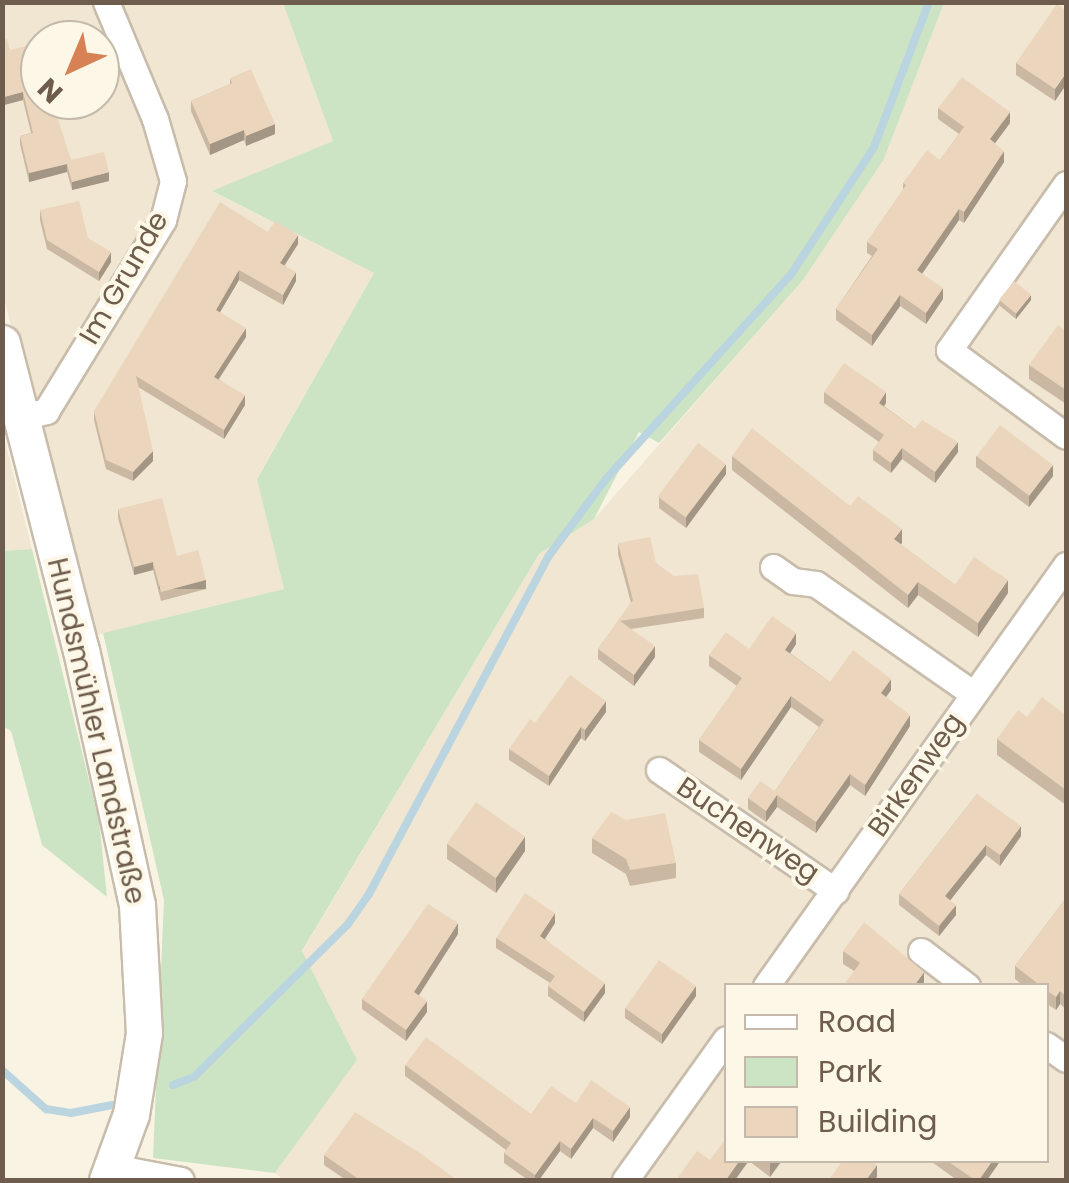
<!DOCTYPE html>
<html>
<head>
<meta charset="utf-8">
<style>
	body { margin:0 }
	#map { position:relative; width:1069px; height:1183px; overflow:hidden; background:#f9f3e3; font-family:Poppins,sans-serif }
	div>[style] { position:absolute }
	.residential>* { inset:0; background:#f0e6d2 }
	.green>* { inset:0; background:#cce4c3 }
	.stream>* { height:8px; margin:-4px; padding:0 4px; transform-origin:4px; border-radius:4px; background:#bad5e0 }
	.roads { filter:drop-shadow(2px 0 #c8bcab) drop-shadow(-2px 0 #c8bcab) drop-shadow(0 2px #c8bcab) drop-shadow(0 -2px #c8bcab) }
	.street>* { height:25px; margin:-12.5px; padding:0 12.5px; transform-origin:12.5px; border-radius:12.5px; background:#fff }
	.secondary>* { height:35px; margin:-17.5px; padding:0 17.5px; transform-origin:17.5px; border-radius:17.5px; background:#fff }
	.wall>* { inset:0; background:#cab8a3 }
	.shaded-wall>* { inset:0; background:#a49684; transform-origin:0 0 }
	.building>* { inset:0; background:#ebd6bd; transform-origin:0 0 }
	span { translate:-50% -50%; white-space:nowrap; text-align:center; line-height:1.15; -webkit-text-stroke:8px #fdf7e8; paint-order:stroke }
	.street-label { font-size:28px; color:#6e5c4c }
	.frame { position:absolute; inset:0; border:5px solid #6e5c4c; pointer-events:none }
	.legend { position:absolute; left:724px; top:983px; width:325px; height:180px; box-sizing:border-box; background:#fdf7e8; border:2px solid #c4b9aa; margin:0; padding:12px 18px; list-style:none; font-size:30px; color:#6e5c4c }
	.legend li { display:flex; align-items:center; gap:20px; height:50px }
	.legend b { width:50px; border:2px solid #c4b9aa }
	.north { position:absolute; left:20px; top:20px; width:100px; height:100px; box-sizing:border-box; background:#fdf7e8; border:2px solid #c4b9aa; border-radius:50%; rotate:224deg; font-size:28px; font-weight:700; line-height:40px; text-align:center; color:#6e5c4c }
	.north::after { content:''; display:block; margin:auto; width:35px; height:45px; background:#d68255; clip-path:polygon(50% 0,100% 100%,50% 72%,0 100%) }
</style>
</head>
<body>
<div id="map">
	<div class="residential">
		<div style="clip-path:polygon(evenodd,2px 3px,283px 3px,333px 141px,213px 192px,374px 273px,257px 478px,284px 589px,88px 637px,3px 294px,2px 3px,40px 40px,100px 40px,100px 100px,40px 100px,40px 40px)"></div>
		<div style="clip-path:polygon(evenodd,944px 3px,1066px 3px,1066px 1180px,284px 1180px,275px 1173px,356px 1060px,302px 952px,539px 554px,594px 519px,803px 280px,884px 159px,944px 3px,726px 986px,1046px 986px,1046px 1160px,726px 1160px,726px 986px)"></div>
		<div style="clip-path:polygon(3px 433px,32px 549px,3px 551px)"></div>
	</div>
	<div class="green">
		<div style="clip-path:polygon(283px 3px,944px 3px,884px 159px,803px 280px,659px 443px,639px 432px,594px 519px,539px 554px,302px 951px,357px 1060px,275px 1173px,153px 1158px,164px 900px,103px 633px,284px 589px,257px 479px,374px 273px,212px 191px,333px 141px)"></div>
		<div style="clip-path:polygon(32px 549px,99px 821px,107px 897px,42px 845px,11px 731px,3px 726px,3px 551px)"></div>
	</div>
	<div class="stream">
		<div style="left:2px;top:1070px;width:59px;rotate:41.6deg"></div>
		<div style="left:46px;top:1109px;width:25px;rotate:9deg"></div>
		<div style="left:71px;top:1113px;width:42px;rotate:-11deg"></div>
		<div style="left:173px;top:1085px;width:22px;rotate:-21deg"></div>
		<div style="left:194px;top:1077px;width:217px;rotate:-44.8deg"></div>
		<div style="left:348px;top:924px;width:37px;rotate:-55deg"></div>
		<div style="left:369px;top:894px;width:382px;rotate:-62deg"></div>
		<div style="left:548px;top:557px;width:97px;rotate:-53.4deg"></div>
		<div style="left:606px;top:479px;width:278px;rotate:-47.9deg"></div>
		<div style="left:792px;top:273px;width:150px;rotate:-56.9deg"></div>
		<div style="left:874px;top:147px;width:155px;rotate:-69.2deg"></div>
	</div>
	<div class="roads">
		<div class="street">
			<div style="left:1066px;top:184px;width:203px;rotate:125.2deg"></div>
			<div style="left:949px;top:350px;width:145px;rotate:36.3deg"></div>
			<div style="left:21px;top:417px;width:26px;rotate:-13deg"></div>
			<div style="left:46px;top:411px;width:224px;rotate:-58.5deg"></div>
			<div style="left:163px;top:220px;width:40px;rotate:-75.6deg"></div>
			<div style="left:173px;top:181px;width:65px;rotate:-106.2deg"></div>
			<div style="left:155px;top:119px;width:127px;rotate:-112.7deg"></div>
			<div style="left:773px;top:567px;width:24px;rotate:35deg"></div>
			<div style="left:793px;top:581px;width:23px;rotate:7deg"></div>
			<div style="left:816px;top:584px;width:190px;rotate:34.9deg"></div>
			<div style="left:659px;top:770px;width:214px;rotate:34.4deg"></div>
			<div style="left:921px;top:951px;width:58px;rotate:37.3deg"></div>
			<div style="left:766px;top:986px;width:517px;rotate:-54.53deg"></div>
			<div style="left:1046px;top:1045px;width:24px;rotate:35deg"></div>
			<div style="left:113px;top:1167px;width:69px;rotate:10.8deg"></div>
			<div style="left:625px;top:1180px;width:173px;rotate:-54.4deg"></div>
		</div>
		<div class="secondary">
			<div style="left:2px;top:343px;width:317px;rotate:75.6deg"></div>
			<div style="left:81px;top:650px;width:261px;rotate:77.6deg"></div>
			<div style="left:137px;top:905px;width:128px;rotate:86.9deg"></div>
			<div style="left:144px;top:1033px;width:82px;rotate:99.1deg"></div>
			<div style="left:131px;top:1114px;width:70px;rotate:110deg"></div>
		</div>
	</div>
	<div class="wall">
		<div style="clip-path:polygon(1066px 11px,1055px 101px,1016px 75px,1016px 63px)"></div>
		<div style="clip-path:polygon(2px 40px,10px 50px,71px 160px,109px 181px,72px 190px,67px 172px,29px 182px,20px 144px,20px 136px,31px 133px,23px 100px,4px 105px,2px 100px)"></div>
		<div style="clip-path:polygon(230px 78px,275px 134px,246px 146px,244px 140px,210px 155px,191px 111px,191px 101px,230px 84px)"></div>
		<div style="clip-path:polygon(938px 108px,1010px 123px,995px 143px,1004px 162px,964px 223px,959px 220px,922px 274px,943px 299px,926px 324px,900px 306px,872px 346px,836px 320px,836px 309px,872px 256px,867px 253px,867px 242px,903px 190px,903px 183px,940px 160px,959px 134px,938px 119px)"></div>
		<div style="clip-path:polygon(40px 210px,88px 238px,111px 262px,99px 281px,47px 249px,40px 220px)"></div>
		<div style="clip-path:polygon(268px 232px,298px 244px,285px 265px,296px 281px,283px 305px,239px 280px,220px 312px,246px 337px,219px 379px,245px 405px,224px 439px,138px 387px,153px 461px,133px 481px,106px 469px,94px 420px,94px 411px)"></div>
		<div style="clip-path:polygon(1031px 300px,1016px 319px,1000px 306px,1000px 301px)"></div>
		<div style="clip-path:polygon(1066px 331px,1066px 404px,1029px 379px,1029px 365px)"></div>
		<div style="clip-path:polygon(824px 392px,886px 403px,884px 406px,915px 429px,958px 452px,935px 483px,902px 459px,891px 473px,873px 460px,873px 450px,879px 442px,824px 403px)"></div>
		<div style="clip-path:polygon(732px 456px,850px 506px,902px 543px,900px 544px,955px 585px,1008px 593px,978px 637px,918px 595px,908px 608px,732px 470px)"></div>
		<div style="clip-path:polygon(976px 456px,1053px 476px,1029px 507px,976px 467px)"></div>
		<div style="clip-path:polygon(726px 474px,686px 528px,659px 508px,659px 497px)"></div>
		<div style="clip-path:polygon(118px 509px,177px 556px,206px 589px,161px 601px,153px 570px,134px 575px,118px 518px)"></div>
		<div style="clip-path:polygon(618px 543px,656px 563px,704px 608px,704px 618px,631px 629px,655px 657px,634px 686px,598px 659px,598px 649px,631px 603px,618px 554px)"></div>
		<div style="clip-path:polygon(796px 644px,790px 653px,830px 682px,891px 690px,886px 697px,910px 726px,865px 796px,850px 785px,816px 833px,777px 807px,766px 822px,748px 809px,748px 798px,775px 791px,819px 727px,791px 707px,741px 780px,699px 752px,699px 740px,737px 686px,709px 666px,709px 655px)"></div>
		<div style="clip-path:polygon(606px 712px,585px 741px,581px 738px,549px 786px,509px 760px,509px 749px,535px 723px)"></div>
		<div style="clip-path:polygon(1066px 715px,1066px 805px,997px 755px,997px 739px,1027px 717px)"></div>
		<div style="clip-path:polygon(977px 794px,1021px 836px,1000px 866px,986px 855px,950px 900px,956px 915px,939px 936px,899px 905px,899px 894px)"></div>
		<div style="clip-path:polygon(592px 838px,676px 863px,676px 878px,630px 886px,626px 874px,592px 853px)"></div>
		<div style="clip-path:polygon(447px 844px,525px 851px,496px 893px,447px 859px)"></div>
		<div style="clip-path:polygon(1066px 898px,1066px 1009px,1060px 1004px,1056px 1010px,1046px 1003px,1046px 986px,1024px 986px,1015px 979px,1015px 966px)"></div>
		<div style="clip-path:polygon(555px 923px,545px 939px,605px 993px,584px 1022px,548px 996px,548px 986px,550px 983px,496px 948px,496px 938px)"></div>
		<div style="clip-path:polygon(458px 934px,418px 995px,427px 1012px,406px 1041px,362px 1009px,362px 999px)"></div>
		<div style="clip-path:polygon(843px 951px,924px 984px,854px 971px,843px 964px)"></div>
		<div style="clip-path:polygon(696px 996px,662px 1044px,625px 1018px,625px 1008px)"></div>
		<div style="clip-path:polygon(405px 1065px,531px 1114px,576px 1103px,630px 1117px,613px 1142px,593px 1128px,571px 1159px,560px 1151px,539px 1180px,528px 1180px,504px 1163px,504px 1153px,506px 1150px,405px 1076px)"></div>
		<div style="clip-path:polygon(324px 1155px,457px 1180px,346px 1180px,324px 1165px)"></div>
		<div style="clip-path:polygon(710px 1160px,782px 1160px,782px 1161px,770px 1177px,749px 1161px,735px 1180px,676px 1180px)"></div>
		<div style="clip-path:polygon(929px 1160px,1001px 1160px,987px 1180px,957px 1180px)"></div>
	</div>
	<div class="shaded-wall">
		<div style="clip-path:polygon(1066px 73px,1066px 85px,1055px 101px,1055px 89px)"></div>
		<div style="clip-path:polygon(23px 92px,23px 100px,4px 105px,4px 97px)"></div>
		<div style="clip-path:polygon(1010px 112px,1010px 123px,990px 150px,990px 139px)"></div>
		<div style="clip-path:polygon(275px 124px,275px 134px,246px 146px,246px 136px)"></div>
		<div style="clip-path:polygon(244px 130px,244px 140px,210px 155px,210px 144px)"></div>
		<div style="clip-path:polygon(1004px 151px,1004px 162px,964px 223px,964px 212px)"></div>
		<div style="clip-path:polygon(67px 164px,67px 172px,29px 182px,29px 173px)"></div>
		<div style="clip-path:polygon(109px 172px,109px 181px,72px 190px,72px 182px)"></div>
		<div style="clip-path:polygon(959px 209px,959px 220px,917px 281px,917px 270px)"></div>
		<div style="clip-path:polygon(298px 235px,298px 244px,280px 272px,280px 263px)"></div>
		<div style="clip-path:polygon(111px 252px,111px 262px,99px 281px,99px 272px)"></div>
		<div style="clip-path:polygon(239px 270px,239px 280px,216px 319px,216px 310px)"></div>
		<div style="clip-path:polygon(296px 272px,296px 281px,283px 305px,283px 295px)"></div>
		<div style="clip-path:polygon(943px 288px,943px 299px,926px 324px,926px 313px)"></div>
		<div style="clip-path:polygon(900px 295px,900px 306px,872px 346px,872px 335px)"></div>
		<div style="clip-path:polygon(1031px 295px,1031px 300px,1016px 319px,1016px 314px)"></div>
		<div style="clip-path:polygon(246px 328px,246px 337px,214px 386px,214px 377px)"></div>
		<div style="clip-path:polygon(886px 392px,886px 403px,879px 413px,879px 403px)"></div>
		<div style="clip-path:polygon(245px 395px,245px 405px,224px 439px,224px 430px)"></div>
		<div style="clip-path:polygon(958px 442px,958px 452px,935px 483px,935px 472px)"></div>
		<div style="clip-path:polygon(902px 448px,902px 459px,891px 473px,891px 463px)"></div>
		<div style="clip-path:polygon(153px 451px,153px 461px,133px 481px,133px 472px)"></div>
		<div style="clip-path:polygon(726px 464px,726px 474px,686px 528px,686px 517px)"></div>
		<div style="clip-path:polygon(1053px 465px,1053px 476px,1029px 507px,1029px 496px)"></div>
		<div style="clip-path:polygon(902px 529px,902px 543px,894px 553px,894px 539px)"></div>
		<div style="clip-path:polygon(153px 562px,153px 570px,134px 575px,134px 567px)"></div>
		<div style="left:206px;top:580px;width:9px;height:47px;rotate:90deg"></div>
		<div style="clip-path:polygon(1008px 580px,1008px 593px,978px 637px,978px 623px)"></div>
		<div style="clip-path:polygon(918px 582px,918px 595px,908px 608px,908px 595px)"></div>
		<div style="clip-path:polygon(796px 633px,796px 644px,785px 661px,785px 650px)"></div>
		<div style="clip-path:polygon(655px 646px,655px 657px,634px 686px,634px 675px)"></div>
		<div style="clip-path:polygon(891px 679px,891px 690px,881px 704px,881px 693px)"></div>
		<div style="clip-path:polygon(791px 696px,791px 707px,741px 780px,741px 769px)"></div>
		<div style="clip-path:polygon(606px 701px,606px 712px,585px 741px,585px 730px)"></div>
		<div style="clip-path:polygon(910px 715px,910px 726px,865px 796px,865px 785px)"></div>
		<div style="clip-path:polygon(581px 727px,581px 738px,549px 786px,549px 776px)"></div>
		<div style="clip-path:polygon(850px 774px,850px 785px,816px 833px,816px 822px)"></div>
		<div style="clip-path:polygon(777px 795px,777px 807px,766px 822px,766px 811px)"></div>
		<div style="clip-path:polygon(1021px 826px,1021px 836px,1000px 866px,1000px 855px)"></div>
		<div style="clip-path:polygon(525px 836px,525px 851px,496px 893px,496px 877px)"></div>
		<div style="clip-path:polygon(986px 845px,986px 855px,945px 907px,945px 896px)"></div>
		<div style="clip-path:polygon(956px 905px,956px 915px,939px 936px,939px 926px)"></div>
		<div style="clip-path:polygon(555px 913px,555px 923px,540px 946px,540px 936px)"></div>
		<div style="clip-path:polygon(458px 923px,458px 934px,414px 1003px,414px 992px)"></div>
		<div style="clip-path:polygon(924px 972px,924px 984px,914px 986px)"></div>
		<div style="clip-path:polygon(605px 983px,605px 993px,584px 1022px,584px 1012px)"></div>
		<div style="clip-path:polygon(696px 986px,696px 996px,662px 1044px,662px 1034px)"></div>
		<div style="clip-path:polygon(1060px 991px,1060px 1004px,1056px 1010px,1056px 997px)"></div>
		<div style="clip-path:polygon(427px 1001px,427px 1012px,406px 1041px,406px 1030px)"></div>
		<div style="clip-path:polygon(630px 1107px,630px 1117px,613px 1142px,613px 1131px)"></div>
		<div style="clip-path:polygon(593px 1118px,593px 1128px,571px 1159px,571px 1149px)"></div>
		<div style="clip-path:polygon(560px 1141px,560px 1151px,539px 1180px,535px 1180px,535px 1175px)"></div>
		<div style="clip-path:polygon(740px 1160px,749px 1160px,735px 1180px,726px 1180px)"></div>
		<div style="clip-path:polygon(773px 1160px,782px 1160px,770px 1177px,770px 1164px)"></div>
		<div style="clip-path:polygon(993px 1160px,1001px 1160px,987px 1180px,979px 1180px)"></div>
		<div style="clip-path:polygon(877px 1165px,877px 1177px,874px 1180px,866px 1180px)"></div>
	</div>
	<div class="building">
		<div style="clip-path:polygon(1057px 4px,1066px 11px,1066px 73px,1055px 89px,1016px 63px)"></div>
		<div style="clip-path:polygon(7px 39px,10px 50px,30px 45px,32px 52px,37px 51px,40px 60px,40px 100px,52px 100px,71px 160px,104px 152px,109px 172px,72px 182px,67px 164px,29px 173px,20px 136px,33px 133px,23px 92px,4px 97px,2px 91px,2px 40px)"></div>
		<div style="clip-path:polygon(251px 69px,275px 124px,246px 136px,244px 130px,210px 144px,191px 101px,232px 83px,230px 78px)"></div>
		<div style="clip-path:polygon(962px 77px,1010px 112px,990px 139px,1004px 151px,964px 212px,959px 209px,917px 270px,943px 288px,926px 313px,900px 295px,872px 335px,836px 309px,878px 249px,867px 242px,906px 185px,903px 183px,927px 150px,940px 160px,964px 127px,938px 108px)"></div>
		<div style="clip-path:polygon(79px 201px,88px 238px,111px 252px,99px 272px,47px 240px,40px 210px)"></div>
		<div style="clip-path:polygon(220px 202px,268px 232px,275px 221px,298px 235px,280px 263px,296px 272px,283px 295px,239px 270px,216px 310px,246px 328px,214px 377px,245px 395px,224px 430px,136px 376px,153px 451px,133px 472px,106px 460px,94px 411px)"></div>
		<div style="left:1014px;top:281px;width:22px;height:24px;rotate:39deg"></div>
		<div style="clip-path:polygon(1058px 325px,1066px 331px,1066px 390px,1029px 365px)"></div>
		<div style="clip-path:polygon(844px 363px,886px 392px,879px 403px,915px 429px,922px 420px,958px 442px,935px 472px,902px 448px,891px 463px,873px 450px,884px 435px,824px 392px)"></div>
		<div style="left:1000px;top:425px;width:66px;height:39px;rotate:37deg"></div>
		<div style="clip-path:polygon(752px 428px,850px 506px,858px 496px,902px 529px,894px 539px,955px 585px,974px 557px,1008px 580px,978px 623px,918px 582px,908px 595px,732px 456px)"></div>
		<div style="left:698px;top:443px;width:35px;height:67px;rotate:37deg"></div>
		<div style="clip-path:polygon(162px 498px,177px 556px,198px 550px,206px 580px,161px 592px,153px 562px,134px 567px,118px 509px)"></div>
		<div style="clip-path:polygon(650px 537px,656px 563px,674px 576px,698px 574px,704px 608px,620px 621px,655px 646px,634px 675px,598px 649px,633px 600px,618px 543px)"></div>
		<div style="clip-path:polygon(772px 616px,796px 633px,785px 650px,830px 682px,853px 650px,891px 679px,881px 693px,910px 715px,865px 785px,850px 774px,816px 822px,777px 795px,766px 811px,748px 798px,760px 781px,775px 791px,824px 720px,791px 696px,741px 769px,699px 740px,742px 678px,709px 655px,726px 632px,749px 649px)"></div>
		<div style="clip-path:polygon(570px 675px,606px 701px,585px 730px,581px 727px,549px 776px,509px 749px,530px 719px,535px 723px)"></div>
		<div style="clip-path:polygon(1042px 697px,1066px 715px,1066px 790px,997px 739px,1018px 710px,1027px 717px)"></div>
		<div style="clip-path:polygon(977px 794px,1021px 826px,1000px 855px,986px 845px,945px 896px,956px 905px,939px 926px,899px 894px)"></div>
		<div style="left:476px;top:802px;width:60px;height:51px;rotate:35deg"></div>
		<div style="clip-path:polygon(611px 812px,626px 820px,665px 813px,676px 863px,630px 870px,626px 859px,592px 838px)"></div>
		<div style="clip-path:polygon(525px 893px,555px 913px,540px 936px,605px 983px,584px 1012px,548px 986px,555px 976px,496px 938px)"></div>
		<div style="clip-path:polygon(1066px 898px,1066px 996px,1060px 991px,1056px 997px,1046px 990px,1046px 986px,1041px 986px,1015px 966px)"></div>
		<div style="clip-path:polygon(428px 904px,458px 923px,414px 992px,427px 1001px,406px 1030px,362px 999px)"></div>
		<div style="clip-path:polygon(864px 922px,924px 972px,914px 986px,843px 986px,860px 963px,843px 951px)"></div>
		<div style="left:659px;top:960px;width:45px;height:59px;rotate:35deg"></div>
		<div style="clip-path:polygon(426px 1037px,531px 1114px,551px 1086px,576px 1103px,591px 1080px,630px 1107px,613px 1131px,593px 1118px,571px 1149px,560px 1141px,535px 1175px,504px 1153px,511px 1143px,405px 1065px)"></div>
		<div style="clip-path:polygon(355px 1112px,420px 1153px,457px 1180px,360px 1180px,324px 1155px)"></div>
		<div style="clip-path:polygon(726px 1138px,726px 1160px,740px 1160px,726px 1180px,676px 1180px,697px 1151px,710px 1160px)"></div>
		<div style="clip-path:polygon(843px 1160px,870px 1160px,877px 1165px,866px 1180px,829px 1180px)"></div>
		<div style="clip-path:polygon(946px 1160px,993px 1160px,979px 1180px,975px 1180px)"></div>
	</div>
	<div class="street-label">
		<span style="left:124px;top:278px;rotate:-60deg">Im Grunde</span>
		<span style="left:96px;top:731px;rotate:77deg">Hundsmühler Landstraße</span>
		<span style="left:916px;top:775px;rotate:-55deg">Birkenweg</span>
		<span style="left:748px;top:830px;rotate:34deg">Buchenweg</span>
	</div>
	<div class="frame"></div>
	<ul class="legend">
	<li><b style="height:12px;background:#fff"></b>Road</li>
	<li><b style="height:28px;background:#cce4c3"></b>Park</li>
	<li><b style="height:28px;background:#ebd6bd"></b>Building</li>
	</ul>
	<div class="north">N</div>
</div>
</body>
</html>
